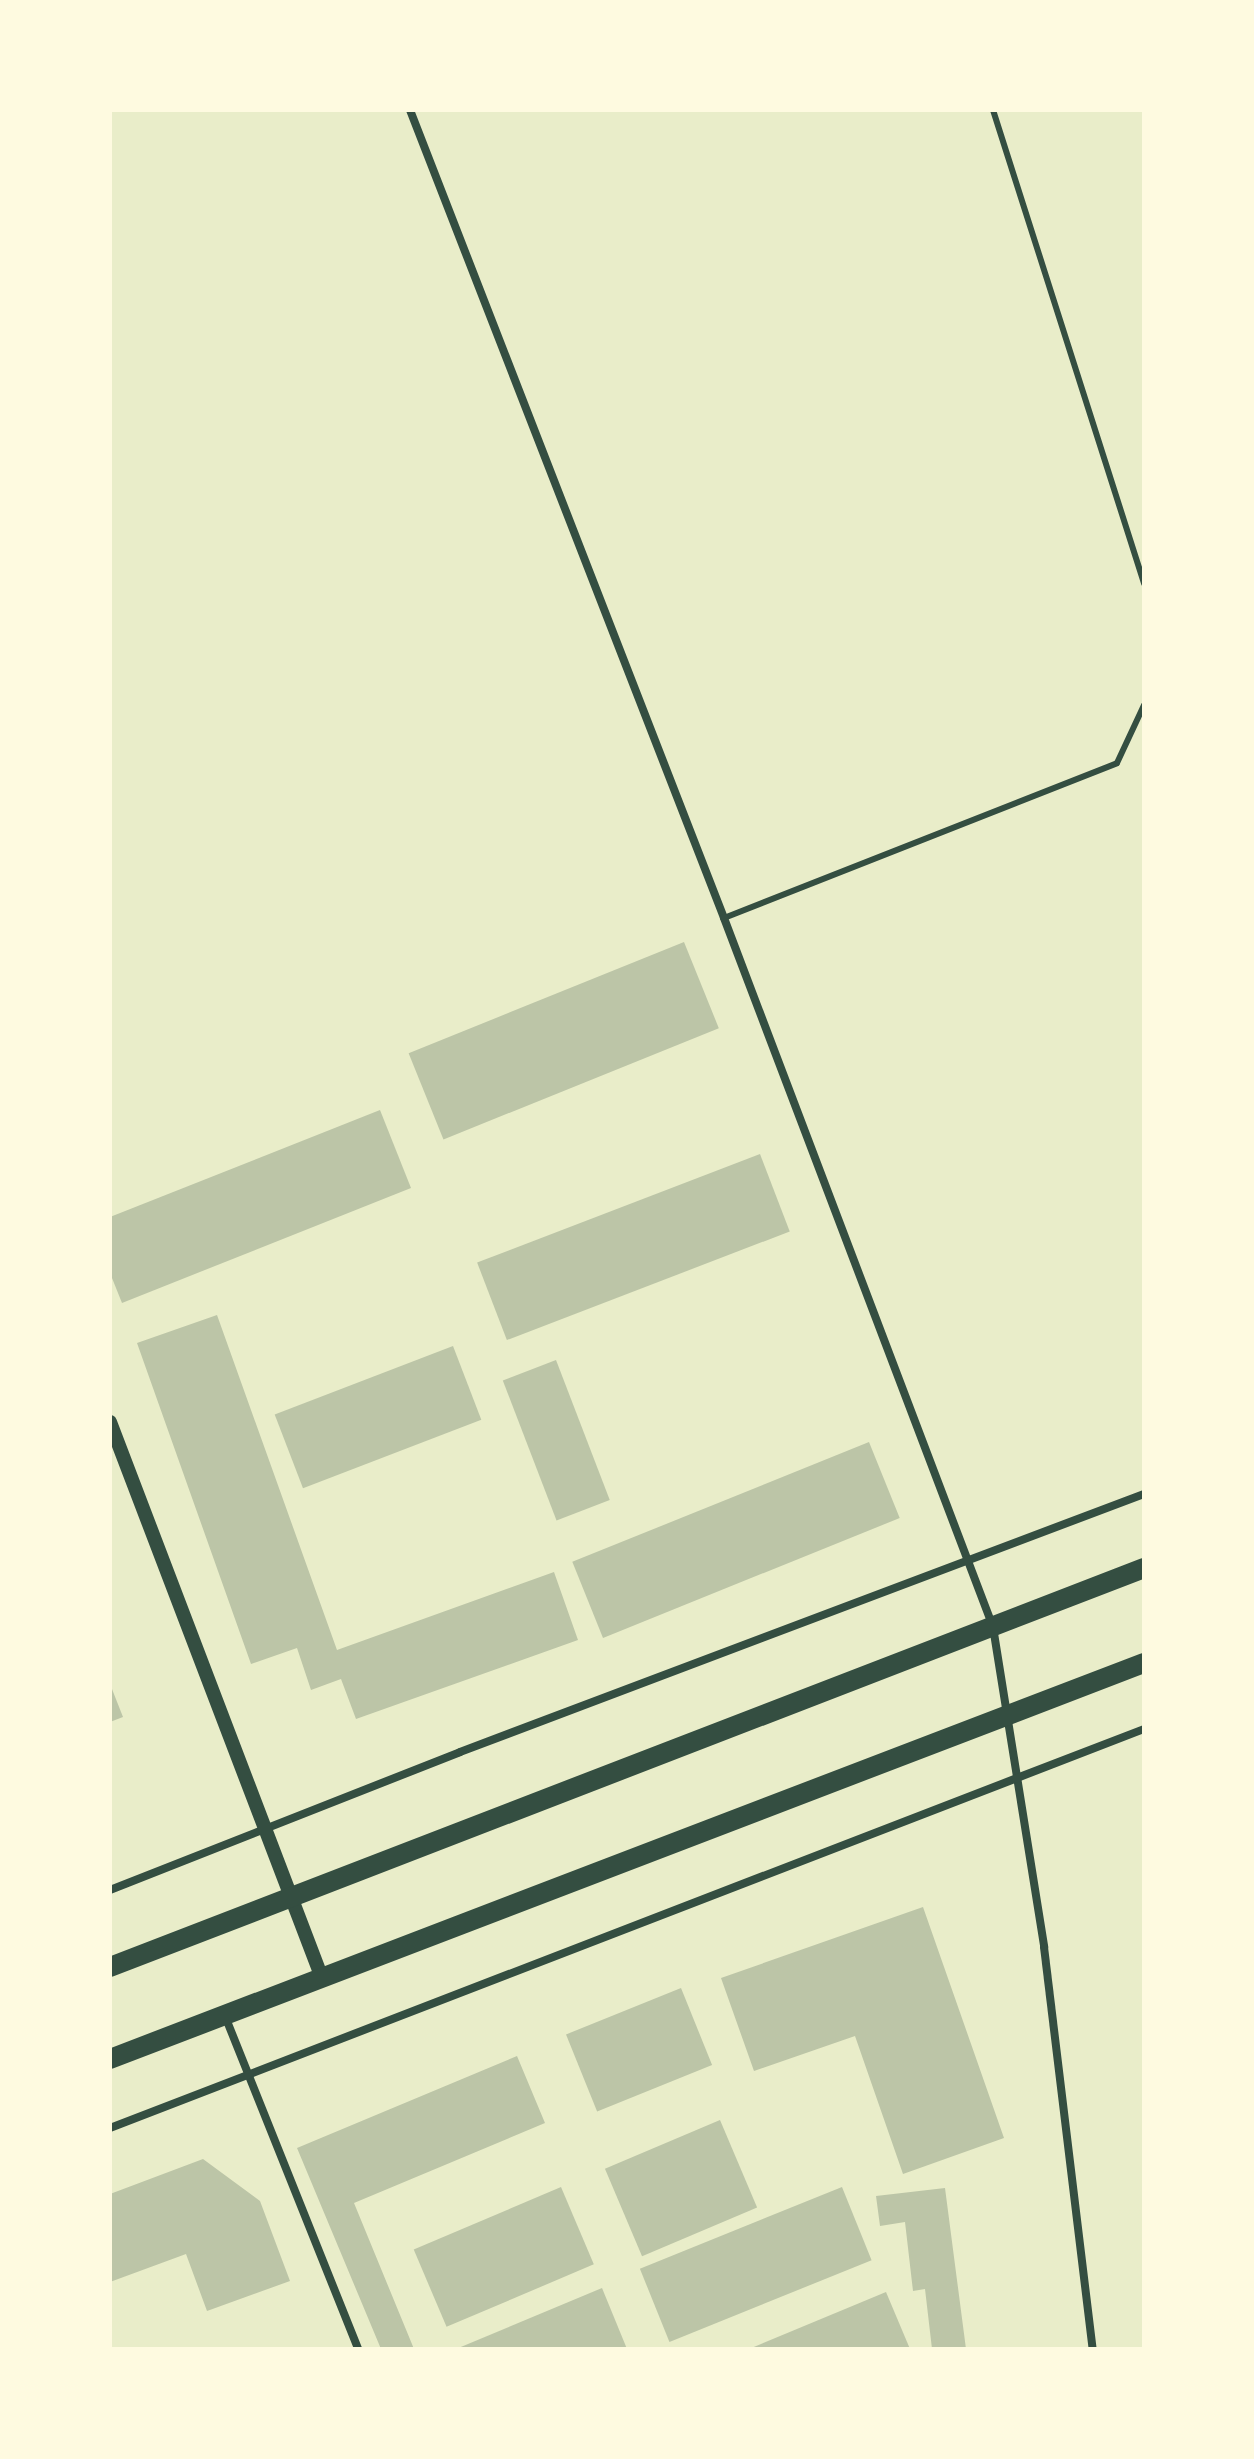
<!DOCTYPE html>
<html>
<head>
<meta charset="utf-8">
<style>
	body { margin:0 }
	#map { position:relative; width:1254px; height:2459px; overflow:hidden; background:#e9edc9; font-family:"Sofia Sans Condensed",sans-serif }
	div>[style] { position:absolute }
	.building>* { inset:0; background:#bcc5a7; transform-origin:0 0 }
	.service>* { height:6px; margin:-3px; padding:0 3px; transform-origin:3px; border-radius:3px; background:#344e41 }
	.minor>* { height:8px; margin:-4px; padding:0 4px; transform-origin:4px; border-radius:4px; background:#344e41 }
	.tertiary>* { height:14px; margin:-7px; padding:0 7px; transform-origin:7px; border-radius:7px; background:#344e41 }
	.primary>* { height:20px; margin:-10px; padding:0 10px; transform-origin:10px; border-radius:10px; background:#344e41 }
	span { translate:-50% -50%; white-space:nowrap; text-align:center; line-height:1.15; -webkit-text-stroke:8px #fefae0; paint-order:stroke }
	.frame { position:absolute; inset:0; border:112px solid #fefae0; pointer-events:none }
</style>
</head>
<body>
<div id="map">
	<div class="building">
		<div style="left:684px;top:942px;width:93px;height:297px;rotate:68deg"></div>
		<div style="clip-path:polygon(380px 1110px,411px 1188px,122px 1303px,110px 1273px,110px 1217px)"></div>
		<div style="left:760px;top:1154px;width:83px;height:303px;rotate:69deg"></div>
		<div style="clip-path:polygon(217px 1315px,337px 1650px,554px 1572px,578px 1640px,356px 1719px,341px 1679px,311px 1690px,297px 1648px,251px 1664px,137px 1343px)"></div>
		<div style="left:453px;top:1346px;width:79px;height:191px;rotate:69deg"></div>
		<div style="left:556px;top:1360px;width:150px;height:57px;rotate:69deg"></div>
		<div style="left:869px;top:1442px;width:82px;height:320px;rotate:68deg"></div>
		<div style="clip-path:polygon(110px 1684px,123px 1717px,110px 1722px)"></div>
		<div style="clip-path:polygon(923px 1907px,1004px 2138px,903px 2174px,855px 2036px,754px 2071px,721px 1978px)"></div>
		<div style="left:681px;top:1988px;width:83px;height:124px;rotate:68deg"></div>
		<div style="clip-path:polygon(517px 2056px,545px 2123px,354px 2203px,414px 2349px,381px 2349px,297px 2148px)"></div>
		<div style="left:720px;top:2120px;width:95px;height:125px;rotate:67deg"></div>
		<div style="clip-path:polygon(203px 2159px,260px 2201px,290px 2281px,207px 2311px,186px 2254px,110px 2282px,110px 2194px)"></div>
		<div style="left:561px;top:2187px;width:84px;height:160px;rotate:67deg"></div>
		<div style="left:842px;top:2187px;width:79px;height:218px;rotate:68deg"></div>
		<div style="clip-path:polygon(945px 2188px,966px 2349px,932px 2349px,925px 2289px,913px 2291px,905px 2222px,880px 2226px,876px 2196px)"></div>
		<div style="clip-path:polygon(602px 2288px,627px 2349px,456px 2349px)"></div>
		<div style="clip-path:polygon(886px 2292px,910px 2349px,749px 2349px)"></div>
	</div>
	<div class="service">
		<div style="left:993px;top:110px;width:497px;rotate:72.3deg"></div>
		<div style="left:724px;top:918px;width:422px;rotate:-21.5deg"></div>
		<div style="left:1117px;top:763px;width:64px;rotate:-65deg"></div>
	</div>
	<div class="minor">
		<div style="left:410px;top:110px;width:867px;rotate:68.76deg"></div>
		<div style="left:724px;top:918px;width:758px;rotate:69.22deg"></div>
		<div style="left:993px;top:1627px;width:324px;rotate:80.9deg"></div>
		<div style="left:1044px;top:1947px;width:405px;rotate:83.1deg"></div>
		<div style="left:110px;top:1890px;width:376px;rotate:-21.5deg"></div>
		<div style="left:460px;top:1752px;width:731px;rotate:-20.67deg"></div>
		<div style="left:225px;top:2016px;width:359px;rotate:68.2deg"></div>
		<div style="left:110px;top:2128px;width:1108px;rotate:-21.1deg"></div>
	</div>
	<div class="tertiary">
		<div style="left:110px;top:1422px;width:595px;rotate:69.13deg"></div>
	</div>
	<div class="primary">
		<div style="left:110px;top:1967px;width:1108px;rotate:-21.1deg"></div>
		<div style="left:110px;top:2059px;width:1107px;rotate:-20.96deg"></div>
	</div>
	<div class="frame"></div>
</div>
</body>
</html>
